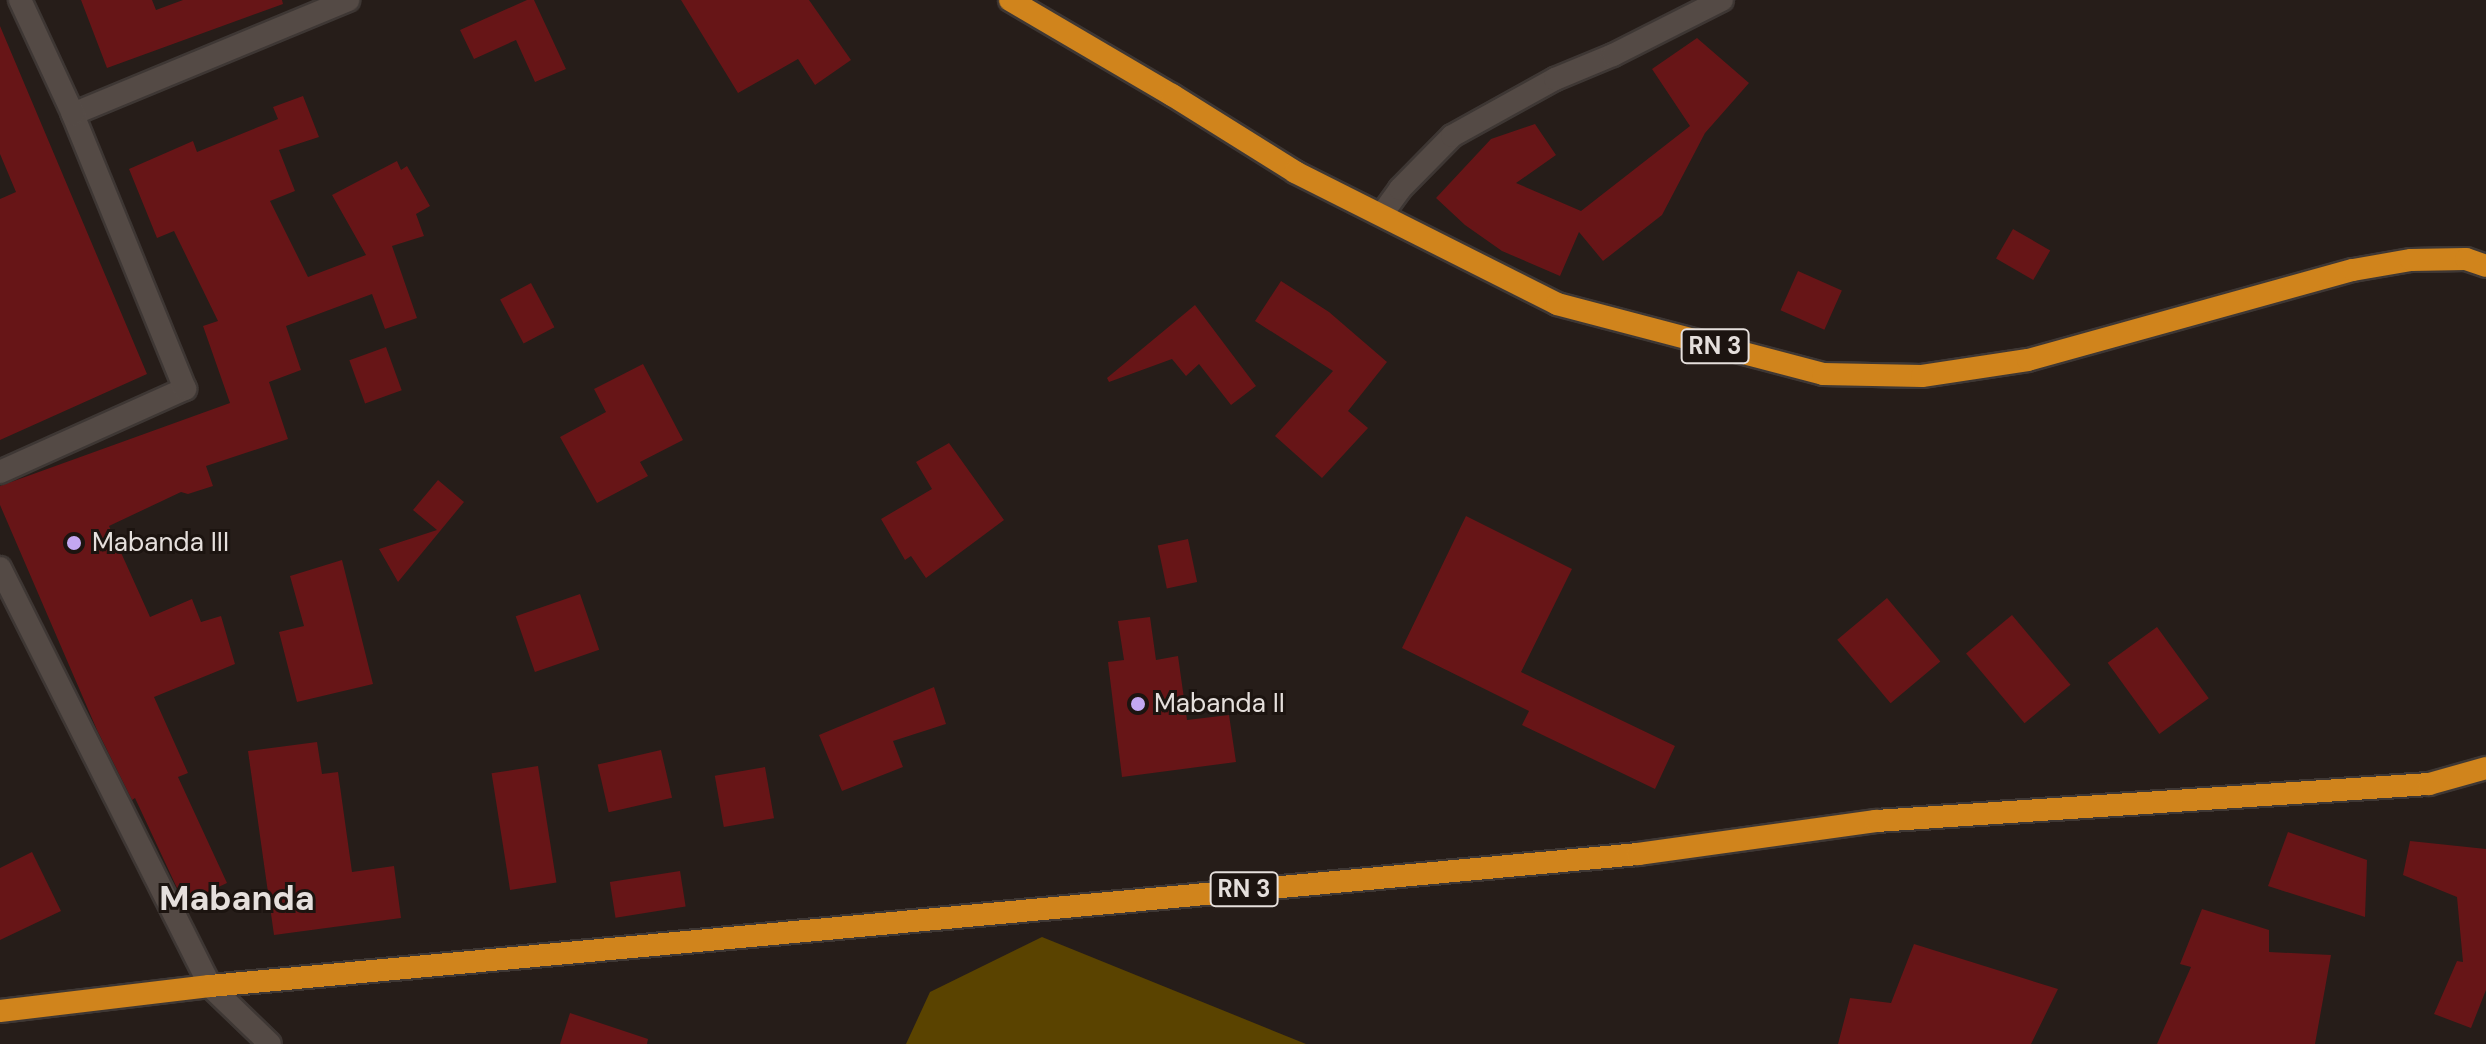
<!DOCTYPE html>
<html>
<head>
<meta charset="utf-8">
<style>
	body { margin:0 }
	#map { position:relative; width:2486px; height:1044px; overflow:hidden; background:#261d19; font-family:"DM Sans",sans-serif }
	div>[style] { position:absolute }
	.green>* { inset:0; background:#5a4300 }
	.building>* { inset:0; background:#671517; transform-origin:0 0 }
	.roads { filter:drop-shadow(2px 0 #3e3734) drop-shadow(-2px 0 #3e3734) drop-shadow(0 2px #3e3734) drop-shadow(0 -2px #3e3734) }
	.minor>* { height:22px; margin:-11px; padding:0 11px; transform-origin:11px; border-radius:11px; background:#544a45 }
	.secondary>* { height:22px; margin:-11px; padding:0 11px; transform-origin:11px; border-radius:11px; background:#544a45 }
	.trunk>* { height:22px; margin:-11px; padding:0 11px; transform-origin:11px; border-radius:11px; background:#d0841c }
	.dots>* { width:22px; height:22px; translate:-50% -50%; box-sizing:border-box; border:4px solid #1c1410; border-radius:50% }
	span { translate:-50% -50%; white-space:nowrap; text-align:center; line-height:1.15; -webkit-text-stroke:6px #1c1410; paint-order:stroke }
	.shield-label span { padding:2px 6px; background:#1c1410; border:2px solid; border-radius:6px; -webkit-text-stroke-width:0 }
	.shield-label { font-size:24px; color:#e5dfdc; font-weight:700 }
	.poi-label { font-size:26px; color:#e5dfdc }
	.left { translate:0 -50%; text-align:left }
	.district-label { font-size:34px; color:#e5dfdc; font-weight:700 }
</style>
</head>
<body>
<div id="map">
	<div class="green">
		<div style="clip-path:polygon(1042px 937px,1306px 1044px,906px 1044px,930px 992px)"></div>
	</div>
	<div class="building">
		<div style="clip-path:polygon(81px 0,152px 0,156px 10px,183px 0,282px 0,283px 4px,107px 68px)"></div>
		<div style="clip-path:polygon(527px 0,534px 0,566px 69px,535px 82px,516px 40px,474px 59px,460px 30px)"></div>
		<div style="clip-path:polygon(681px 0,809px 0,851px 60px,815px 85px,798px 59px,738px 93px)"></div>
		<div style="clip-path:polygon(0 26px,147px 374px,0 440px,0 199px,16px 192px,0 154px)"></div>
		<div style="clip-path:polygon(1697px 38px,1749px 83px,1705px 133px,1662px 215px,1603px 261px,1579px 232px,1560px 276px,1502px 251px,1465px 225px,1436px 198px,1491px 139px,1535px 124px,1556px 155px,1516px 183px,1581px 211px,1690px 126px,1652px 69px)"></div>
		<div style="clip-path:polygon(303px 96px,319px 137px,279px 150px,295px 191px,270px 201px,308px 277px,366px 255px,332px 195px,397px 161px,401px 170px,407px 166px,430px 206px,416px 214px,424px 236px,392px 246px,417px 318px,385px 329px,372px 294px,286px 326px,301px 370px,269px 382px,288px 439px,206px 466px,213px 486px,188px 494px,181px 492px,109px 526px,150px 617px,192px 599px,201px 622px,221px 616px,235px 664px,154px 697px,188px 773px,178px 777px,227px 883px,184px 903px,135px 798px,132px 800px,97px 730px,0 505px,0 486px,230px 403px,203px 326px,218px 321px,174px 231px,157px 238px,129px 169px,193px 141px,197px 152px,278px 119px,273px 107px)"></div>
		<div style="left:2013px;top:229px;width:43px;height:34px;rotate:30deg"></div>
		<div style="left:1798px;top:271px;width:48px;height:43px;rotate:24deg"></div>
		<div style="clip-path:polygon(1281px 281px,1329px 312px,1387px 362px,1348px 411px,1368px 428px,1322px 478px,1275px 436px,1333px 371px,1255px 321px)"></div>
		<div style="left:531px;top:283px;width:50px;height:35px;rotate:62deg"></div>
		<div style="clip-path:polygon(1195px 305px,1256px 386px,1231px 405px,1199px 364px,1186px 376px,1172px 359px,1109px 382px,1107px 378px)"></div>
		<div style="left:386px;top:347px;width:46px;height:39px;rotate:70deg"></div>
		<div style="clip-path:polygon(643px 364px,683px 440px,640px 462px,648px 476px,597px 503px,560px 437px,606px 412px,594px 389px)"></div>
		<div style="clip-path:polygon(949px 443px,1004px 520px,926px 578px,911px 556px,905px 560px,881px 519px,932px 489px,916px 462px)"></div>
		<div style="clip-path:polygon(438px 480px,464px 502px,398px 582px,379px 549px,437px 530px,413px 510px)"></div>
		<div style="clip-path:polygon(1466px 516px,1572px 569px,1521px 672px,1675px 746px,1655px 789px,1522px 725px,1529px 711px,1402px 648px)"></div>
		<div style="left:1188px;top:539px;width:44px;height:31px;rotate:78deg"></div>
		<div style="clip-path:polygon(342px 560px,373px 684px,297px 702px,279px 632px,304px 626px,290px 576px)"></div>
		<div style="left:580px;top:594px;width:59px;height:68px;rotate:71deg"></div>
		<div style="left:1887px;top:598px;width:83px;height:65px;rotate:50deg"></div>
		<div style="left:2012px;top:615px;width:91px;height:60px;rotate:50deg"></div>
		<div style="clip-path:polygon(1150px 617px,1156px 660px,1178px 656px,1187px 720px,1229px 715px,1236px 762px,1122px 777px,1108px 662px,1124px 660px,1118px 621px)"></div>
		<div style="left:2157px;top:627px;width:88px;height:61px;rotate:54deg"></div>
		<div style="clip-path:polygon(934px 687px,946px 724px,893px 741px,903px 767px,842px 791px,819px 735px)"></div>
		<div style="clip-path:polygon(317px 742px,322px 774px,338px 772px,352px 872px,394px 866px,401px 918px,274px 935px,248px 751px)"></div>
		<div style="left:661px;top:750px;width:49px;height:65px;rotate:77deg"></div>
		<div style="left:538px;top:766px;width:118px;height:47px;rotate:81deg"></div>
		<div style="left:765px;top:767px;width:52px;height:51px;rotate:80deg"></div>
		<div style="clip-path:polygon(2288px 832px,2367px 860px,2365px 917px,2268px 886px)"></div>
		<div style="clip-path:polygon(2410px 841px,2486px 849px,2486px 990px,2471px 1028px,2434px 1014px,2457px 961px,2463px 962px,2457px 897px,2403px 875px)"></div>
		<div style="clip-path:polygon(32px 852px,61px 911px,0 940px,0 868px)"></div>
		<div style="left:680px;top:871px;width:36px;height:71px;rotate:81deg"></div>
		<div style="clip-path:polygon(2202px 909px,2269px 930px,2269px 952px,2331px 955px,2315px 1044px,2157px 1044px,2191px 967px,2180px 964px)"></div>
		<div style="clip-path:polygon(1914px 944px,2058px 989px,2031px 1044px,1838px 1044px,1850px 998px,1891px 1003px)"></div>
		<div style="clip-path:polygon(570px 1013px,648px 1039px,647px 1044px,560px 1044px)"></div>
	</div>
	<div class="roads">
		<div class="minor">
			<div style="left:73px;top:114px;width:298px;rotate:-22.5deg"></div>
			<div style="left:1382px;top:214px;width:31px;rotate:-54deg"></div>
			<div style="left:1400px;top:189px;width:74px;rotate:-45.5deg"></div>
			<div style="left:1452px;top:136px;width:118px;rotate:-29deg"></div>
			<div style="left:1555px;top:79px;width:63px;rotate:-22.5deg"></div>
			<div style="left:1613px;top:55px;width:122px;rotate:-26.8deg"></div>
			<div style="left:0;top:472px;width:203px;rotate:-24.2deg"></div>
			<div style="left:185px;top:389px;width:297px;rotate:-112.2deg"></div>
			<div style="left:73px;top:114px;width:126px;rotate:-114.9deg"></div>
			<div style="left:0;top:568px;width:468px;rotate:63.3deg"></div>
		</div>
		<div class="secondary">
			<div style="left:210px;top:986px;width:83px;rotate:44deg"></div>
		</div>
		<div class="trunk">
			<div style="left:1010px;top:0;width:188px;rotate:30.4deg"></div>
			<div style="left:1172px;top:95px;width:145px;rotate:32deg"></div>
			<div style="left:1295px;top:172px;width:293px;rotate:26.7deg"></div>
			<div style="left:1557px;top:304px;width:275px;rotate:14.7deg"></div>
			<div style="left:1823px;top:374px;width:99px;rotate:1.2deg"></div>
			<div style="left:1922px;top:376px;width:107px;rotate:-8.6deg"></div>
			<div style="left:2028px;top:360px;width:337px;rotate:-15.5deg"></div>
			<div style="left:2353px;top:270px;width:59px;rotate:-9.8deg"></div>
			<div style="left:2411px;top:260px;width:55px;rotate:-1deg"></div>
			<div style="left:2466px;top:259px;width:21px;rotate:19deg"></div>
			<div style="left:0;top:1011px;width:211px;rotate:-6.8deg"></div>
			<div style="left:210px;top:986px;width:1434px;rotate:-5.28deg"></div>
			<div style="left:1638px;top:854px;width:240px;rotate:-7.9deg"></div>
			<div style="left:1876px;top:821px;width:554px;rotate:-3.83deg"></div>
			<div style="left:2429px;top:784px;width:59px;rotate:-15.7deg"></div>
		</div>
	</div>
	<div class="dots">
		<div style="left:74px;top:543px;background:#c4a7f1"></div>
		<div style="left:1138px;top:704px;background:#c4a7f1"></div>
	</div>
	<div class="shield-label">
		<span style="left:1715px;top:346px">RN 3</span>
		<span style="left:1244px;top:889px">RN 3</span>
	</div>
	<div class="poi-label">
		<span class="left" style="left:92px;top:543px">Mabanda III</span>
		<span class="left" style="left:1154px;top:704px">Mabanda II</span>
	</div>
	<div class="district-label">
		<span style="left:237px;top:899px">Mabanda</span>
	</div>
</div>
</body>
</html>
